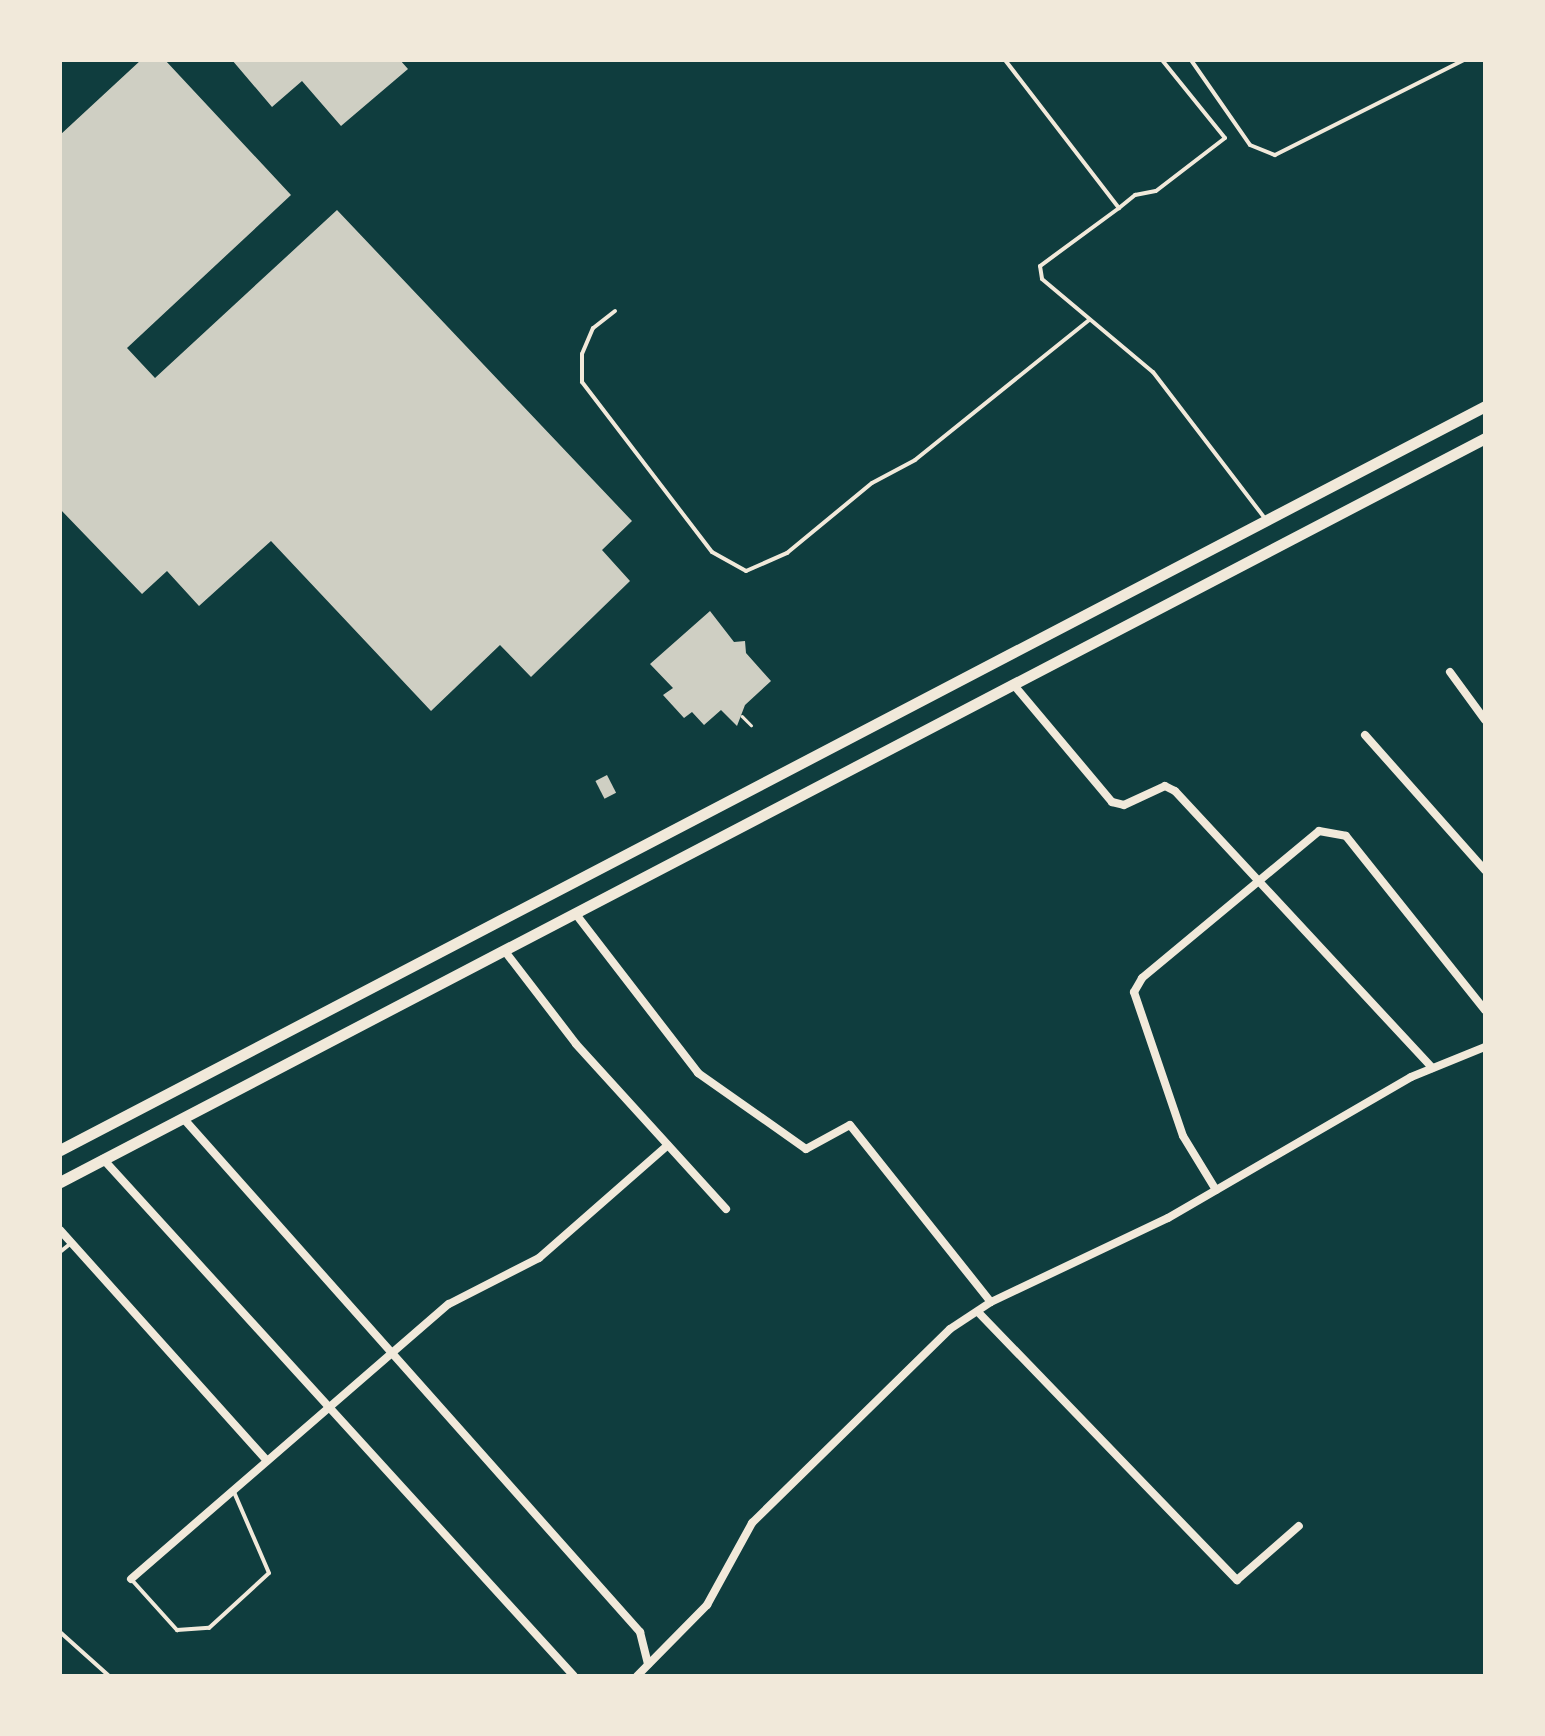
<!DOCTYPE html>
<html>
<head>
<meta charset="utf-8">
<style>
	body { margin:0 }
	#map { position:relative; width:1545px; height:1736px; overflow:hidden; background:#0f3d3e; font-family:"Times New Roman",serif }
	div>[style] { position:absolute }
	.building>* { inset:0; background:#cfcfc3; transform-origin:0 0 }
	.path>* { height:2.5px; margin:-1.25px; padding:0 1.25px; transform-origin:1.25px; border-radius:1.25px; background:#f1e9da }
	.service>* { height:4px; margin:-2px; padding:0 2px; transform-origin:2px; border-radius:2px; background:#f1e9da }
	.minor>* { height:8px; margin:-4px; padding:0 4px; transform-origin:4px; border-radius:4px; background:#f1e9da }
	.secondary>* { height:11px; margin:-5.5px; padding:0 5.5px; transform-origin:5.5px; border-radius:5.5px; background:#f1e9da }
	span { translate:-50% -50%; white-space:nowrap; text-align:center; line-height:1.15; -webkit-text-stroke:9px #f1e9da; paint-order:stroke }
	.frame { position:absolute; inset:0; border:62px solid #f1e9da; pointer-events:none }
</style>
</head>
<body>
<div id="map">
	<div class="building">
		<div style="clip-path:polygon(141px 60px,165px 60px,291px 195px,127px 348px,155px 378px,337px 210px,632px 521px,602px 550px,630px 581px,531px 677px,500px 645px,431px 711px,271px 541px,199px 606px,167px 571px,142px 594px,60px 509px,60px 135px)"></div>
		<div style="clip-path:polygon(232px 60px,400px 60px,408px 69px,341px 126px,302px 81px,272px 107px)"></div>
		<div style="clip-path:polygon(710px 611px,734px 642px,745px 641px,746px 653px,771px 681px,745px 705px,737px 726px,721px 710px,704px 725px,692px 712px,684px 718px,663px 695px,673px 688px,650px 664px)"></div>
		<div style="left:607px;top:775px;width:20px;height:13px;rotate:63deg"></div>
	</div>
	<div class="path">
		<div style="left:742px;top:716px;width:13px;rotate:45deg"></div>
	</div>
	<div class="service">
		<div style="left:1005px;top:60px;width:187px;rotate:52.4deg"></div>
		<div style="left:1119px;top:208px;width:98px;rotate:143.7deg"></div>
		<div style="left:1040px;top:266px;width:13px;rotate:81deg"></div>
		<div style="left:1042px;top:279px;width:145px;rotate:40deg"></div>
		<div style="left:1153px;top:372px;width:183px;rotate:52.6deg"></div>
		<div style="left:1191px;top:60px;width:103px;rotate:55.2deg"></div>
		<div style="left:1250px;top:145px;width:27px;rotate:22deg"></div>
		<div style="left:1275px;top:155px;width:212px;rotate:-26.7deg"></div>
		<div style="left:1119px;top:208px;width:21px;rotate:-39deg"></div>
		<div style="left:1135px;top:195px;width:21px;rotate:-11deg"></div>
		<div style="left:1156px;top:191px;width:87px;rotate:-37.5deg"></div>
		<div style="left:1225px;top:138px;width:100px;rotate:-128.9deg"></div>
		<div style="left:615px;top:311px;width:28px;rotate:142deg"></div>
		<div style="left:593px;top:328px;width:28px;rotate:113deg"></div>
		<div style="left:582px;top:354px;width:28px;rotate:90deg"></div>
		<div style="left:582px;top:382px;width:214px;rotate:52.6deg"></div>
		<div style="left:712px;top:552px;width:39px;rotate:29deg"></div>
		<div style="left:746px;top:571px;width:45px;rotate:-23.7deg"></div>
		<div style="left:787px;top:553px;width:110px;rotate:-39.5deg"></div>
		<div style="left:872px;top:483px;width:49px;rotate:-28.1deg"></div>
		<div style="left:915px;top:460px;width:223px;rotate:-38.8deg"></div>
		<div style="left:60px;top:1252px;width:14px;rotate:-39deg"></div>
		<div style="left:131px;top:1579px;width:69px;rotate:48deg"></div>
		<div style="left:177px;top:1630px;width:32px;rotate:-4deg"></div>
		<div style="left:209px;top:1628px;width:81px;rotate:-42.5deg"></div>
		<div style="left:269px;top:1573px;width:90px;rotate:-113.4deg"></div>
		<div style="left:60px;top:1632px;width:66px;rotate:41.9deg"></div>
	</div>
	<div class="minor">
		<div style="left:1450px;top:672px;width:59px;rotate:53.9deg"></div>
		<div style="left:1013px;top:684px;width:154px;rotate:50deg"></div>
		<div style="left:1112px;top:802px;width:12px;rotate:14deg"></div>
		<div style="left:1124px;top:805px;width:45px;rotate:-24.9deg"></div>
		<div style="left:1165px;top:786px;width:11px;rotate:27deg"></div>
		<div style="left:1175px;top:791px;width:378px;rotate:47.1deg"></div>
		<div style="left:1365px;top:735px;width:181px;rotate:48.4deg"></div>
		<div style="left:575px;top:913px;width:202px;rotate:52.4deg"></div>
		<div style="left:698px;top:1073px;width:132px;rotate:35.1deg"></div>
		<div style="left:806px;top:1149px;width:50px;rotate:-28.6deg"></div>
		<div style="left:850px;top:1125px;width:226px;rotate:51.5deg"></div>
		<div style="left:504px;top:950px;width:118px;rotate:52.5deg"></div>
		<div style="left:576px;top:1044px;width:223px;rotate:47.7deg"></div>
		<div style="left:183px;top:1118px;width:688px;rotate:48.36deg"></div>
		<div style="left:640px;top:1632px;width:33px;rotate:76deg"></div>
		<div style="left:103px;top:1159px;width:699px;rotate:47.67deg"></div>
		<div style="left:1216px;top:1190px;width:63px;rotate:-121.4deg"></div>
		<div style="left:1183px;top:1136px;width:152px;rotate:-108.8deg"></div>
		<div style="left:1134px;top:992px;width:16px;rotate:-60deg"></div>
		<div style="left:1142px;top:978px;width:230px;rotate:-39.7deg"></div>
		<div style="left:1319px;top:831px;width:27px;rotate:10deg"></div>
		<div style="left:1346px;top:836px;width:223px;rotate:51.4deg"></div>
		<div style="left:60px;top:1230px;width:310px;rotate:48.1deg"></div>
		<div style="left:978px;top:1312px;width:373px;rotate:46deg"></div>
		<div style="left:1237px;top:1580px;width:82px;rotate:-41.1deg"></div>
		<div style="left:131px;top:1579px;width:420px;rotate:-40.9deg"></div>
		<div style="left:449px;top:1304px;width:101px;rotate:-27.1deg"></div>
		<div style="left:539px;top:1258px;width:171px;rotate:-41.2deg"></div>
		<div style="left:637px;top:1676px;width:100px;rotate:-45.4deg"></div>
		<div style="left:707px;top:1605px;width:94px;rotate:-61.2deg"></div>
		<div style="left:752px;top:1523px;width:277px;rotate:-44.4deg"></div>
		<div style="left:950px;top:1329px;width:49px;rotate:-33.4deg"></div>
		<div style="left:991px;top:1302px;width:196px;rotate:-25.4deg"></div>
		<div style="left:1168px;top:1218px;width:281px;rotate:-30.1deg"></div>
		<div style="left:1411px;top:1077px;width:80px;rotate:-22.1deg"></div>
	</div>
	<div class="secondary">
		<div style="left:60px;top:1150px;width:1608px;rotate:-27.57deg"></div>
		<div style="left:60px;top:1182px;width:1608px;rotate:-27.57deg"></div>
	</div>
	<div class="frame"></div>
</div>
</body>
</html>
